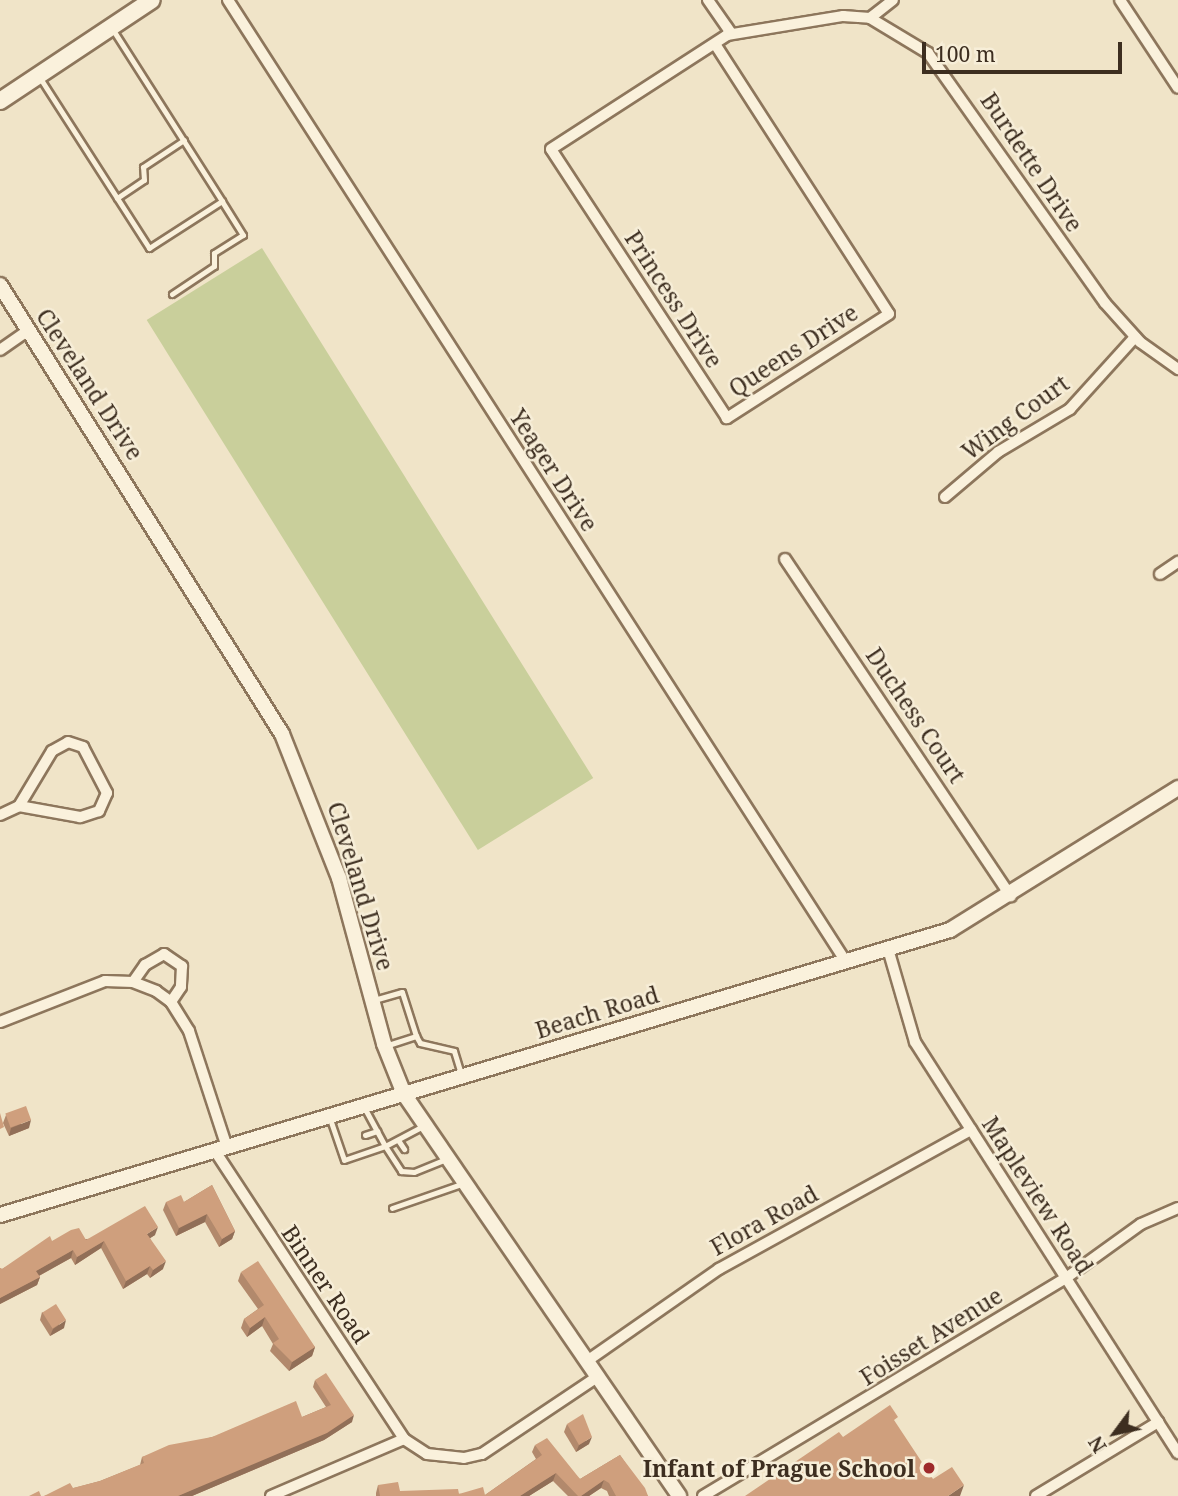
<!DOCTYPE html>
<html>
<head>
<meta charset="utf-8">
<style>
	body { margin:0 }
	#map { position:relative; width:1178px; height:1496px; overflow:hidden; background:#f0e4c8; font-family:"Noto Serif",serif }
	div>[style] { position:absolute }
	.green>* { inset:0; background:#c9cf9b; transform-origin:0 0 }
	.roads { filter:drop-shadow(2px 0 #8d765c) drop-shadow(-2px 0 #8d765c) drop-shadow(0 2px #8d765c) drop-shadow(0 -2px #8d765c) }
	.service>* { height:5px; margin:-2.5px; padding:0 2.5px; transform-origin:2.5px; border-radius:2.5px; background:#faf1dc }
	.minor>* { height:10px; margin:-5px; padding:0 5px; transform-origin:5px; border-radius:5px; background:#faf1dc }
	.tertiary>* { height:14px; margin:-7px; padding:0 7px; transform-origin:7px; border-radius:7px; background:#faf1dc }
	.secondary>* { height:16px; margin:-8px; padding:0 8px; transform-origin:8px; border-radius:8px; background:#faf1dc }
	.wall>* { inset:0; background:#b2896c }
	.shaded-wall>* { inset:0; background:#916f58 }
	.building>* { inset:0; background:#cf9f7d; transform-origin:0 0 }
	.dots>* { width:19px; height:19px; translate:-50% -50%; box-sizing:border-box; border:4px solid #f7eed8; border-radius:50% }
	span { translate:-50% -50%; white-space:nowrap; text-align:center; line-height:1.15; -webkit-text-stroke:5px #f7eed8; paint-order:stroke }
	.street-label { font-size:23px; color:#3d2e20 }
	.poi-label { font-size:23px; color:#3d2e20; font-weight:700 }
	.right { translate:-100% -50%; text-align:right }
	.north { position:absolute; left:1080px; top:1398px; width:70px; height:70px; -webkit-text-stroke:5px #f7eed8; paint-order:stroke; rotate:237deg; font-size:19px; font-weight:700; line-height:28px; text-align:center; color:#3d2e20 }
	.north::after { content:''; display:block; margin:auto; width:24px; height:32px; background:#3d2e20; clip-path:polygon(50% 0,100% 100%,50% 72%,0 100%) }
	.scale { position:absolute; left:922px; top:42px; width:200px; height:32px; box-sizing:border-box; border:4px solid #3d2e20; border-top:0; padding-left:9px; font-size:21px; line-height:24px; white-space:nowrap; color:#3d2e20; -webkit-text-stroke:5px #f7eed8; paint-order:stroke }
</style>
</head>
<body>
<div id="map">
	<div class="green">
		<div style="left:262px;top:248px;width:625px;height:136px;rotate:58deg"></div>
	</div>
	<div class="roads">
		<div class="service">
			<div style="left:40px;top:78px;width:202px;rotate:57.3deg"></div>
			<div style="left:149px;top:248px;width:87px;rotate:-32.8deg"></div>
			<div style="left:222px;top:201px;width:203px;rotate:-122.5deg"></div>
			<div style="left:117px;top:198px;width:32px;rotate:-34deg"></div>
			<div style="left:144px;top:180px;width:13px;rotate:-94deg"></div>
			<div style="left:143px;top:167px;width:49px;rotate:-33.4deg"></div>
			<div style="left:172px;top:294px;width:50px;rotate:-33.7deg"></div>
			<div style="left:214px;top:266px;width:13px;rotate:-90deg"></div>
			<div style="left:214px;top:253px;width:34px;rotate:-32deg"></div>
			<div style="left:243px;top:235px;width:40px;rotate:-122deg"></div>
			<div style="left:374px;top:1000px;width:29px;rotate:-16deg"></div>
			<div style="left:402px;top:992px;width:46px;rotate:72.3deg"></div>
			<div style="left:416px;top:1036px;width:8px;rotate:60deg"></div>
			<div style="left:420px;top:1043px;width:35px;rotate:13deg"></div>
			<div style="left:454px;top:1051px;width:24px;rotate:73deg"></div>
			<div style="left:385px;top:1046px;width:33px;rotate:-18deg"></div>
			<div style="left:330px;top:1119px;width:43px;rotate:71.1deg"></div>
			<div style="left:344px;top:1160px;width:43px;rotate:-18.9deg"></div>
			<div style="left:385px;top:1146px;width:42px;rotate:-118.4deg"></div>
			<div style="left:425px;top:1125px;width:45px;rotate:152.3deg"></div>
			<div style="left:385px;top:1146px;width:30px;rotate:57deg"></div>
			<div style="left:401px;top:1171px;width:13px;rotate:4deg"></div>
			<div style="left:414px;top:1172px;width:35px;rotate:-22deg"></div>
			<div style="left:365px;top:1135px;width:13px;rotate:-18deg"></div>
			<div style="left:398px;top:1140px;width:11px;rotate:56deg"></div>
			<div style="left:392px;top:1208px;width:76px;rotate:-19.1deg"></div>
		</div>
		<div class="minor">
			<div style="left:228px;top:0;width:1143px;rotate:57.28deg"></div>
			<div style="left:708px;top:0;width:40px;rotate:55.1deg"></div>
			<div style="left:1120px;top:0;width:105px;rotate:56.6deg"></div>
			<div style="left:870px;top:18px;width:29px;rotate:-38deg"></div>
			<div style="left:715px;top:44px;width:321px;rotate:57.2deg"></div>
			<div style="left:889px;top:314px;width:193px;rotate:147.3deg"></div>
			<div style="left:727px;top:418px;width:321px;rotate:-123.2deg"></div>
			<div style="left:551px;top:149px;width:210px;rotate:-32.9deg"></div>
			<div style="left:727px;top:35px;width:118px;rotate:-9.3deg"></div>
			<div style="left:843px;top:16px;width:27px;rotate:4deg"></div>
			<div style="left:870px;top:18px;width:68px;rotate:31.1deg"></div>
			<div style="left:928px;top:53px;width:306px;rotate:54.7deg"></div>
			<div style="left:1105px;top:303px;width:52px;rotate:48.1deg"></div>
			<div style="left:1140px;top:342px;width:47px;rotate:35.4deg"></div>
			<div style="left:0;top:350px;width:35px;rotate:-35deg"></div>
			<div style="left:945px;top:497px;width:70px;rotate:-40.3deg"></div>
			<div style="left:998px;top:452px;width:84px;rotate:-30.8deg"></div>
			<div style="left:1070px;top:409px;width:97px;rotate:-47.9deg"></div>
			<div style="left:785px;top:559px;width:406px;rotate:56.2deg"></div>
			<div style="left:1160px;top:574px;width:22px;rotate:-34deg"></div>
			<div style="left:0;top:815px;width:21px;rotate:-25deg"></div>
			<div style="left:19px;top:806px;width:64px;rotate:-59deg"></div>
			<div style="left:52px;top:751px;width:18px;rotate:-29deg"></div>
			<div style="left:68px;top:742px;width:16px;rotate:18deg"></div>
			<div style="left:83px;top:747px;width:52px;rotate:62.4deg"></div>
			<div style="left:107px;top:793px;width:20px;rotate:114deg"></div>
			<div style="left:99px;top:811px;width:20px;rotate:162deg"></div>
			<div style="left:80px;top:817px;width:62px;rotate:-169.8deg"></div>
			<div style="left:888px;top:949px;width:97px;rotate:73.8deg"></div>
			<div style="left:915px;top:1042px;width:488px;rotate:57.4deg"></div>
			<div style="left:133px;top:982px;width:21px;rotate:-55deg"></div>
			<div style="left:145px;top:965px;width:22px;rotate:-30deg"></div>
			<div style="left:164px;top:954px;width:22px;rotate:34deg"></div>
			<div style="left:182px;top:966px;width:21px;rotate:93deg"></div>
			<div style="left:181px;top:987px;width:18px;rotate:124deg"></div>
			<div style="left:0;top:1022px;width:113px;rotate:-21.3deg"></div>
			<div style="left:105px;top:981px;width:28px;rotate:2deg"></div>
			<div style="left:133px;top:982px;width:25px;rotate:21deg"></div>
			<div style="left:156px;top:991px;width:19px;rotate:36deg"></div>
			<div style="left:171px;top:1002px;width:34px;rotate:58deg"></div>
			<div style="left:189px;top:1031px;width:122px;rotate:71.9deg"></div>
			<div style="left:215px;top:1151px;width:344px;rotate:56.7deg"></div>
			<div style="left:587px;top:1361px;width:161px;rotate:-34.9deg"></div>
			<div style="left:719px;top:1269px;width:288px;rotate:-28.9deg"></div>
			<div style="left:271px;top:1496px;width:145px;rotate:-23.2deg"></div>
			<div style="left:404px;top:1439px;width:27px;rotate:33deg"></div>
			<div style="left:427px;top:1454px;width:37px;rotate:6deg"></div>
			<div style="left:464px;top:1458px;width:18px;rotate:-13deg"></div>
			<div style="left:482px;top:1454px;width:138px;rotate:-33.8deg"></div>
			<div style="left:703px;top:1496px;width:423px;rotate:-31deg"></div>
			<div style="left:1066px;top:1278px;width:92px;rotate:-35.8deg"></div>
			<div style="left:1141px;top:1224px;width:40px;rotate:-23.4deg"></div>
			<div style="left:1036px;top:1496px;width:143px;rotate:-31.2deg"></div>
		</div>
		<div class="tertiary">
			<div style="left:0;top:285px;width:530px;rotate:57.87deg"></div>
			<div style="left:282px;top:734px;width:155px;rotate:68.4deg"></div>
			<div style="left:339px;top:878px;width:172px;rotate:74.8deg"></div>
			<div style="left:384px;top:1044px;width:54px;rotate:68.2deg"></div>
			<div style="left:404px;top:1094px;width:487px;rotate:55.6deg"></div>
			<div style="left:0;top:1215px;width:992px;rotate:-16.7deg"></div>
			<div style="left:950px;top:930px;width:269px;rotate:-31.9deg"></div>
		</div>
		<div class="secondary">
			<div style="left:0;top:101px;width:182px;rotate:-33.6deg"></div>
		</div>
	</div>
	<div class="wall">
		<div style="clip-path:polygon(6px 1115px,29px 1128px,9px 1136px,3px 1123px)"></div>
		<div style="clip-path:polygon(212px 1185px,235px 1231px,232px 1239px,219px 1247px,205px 1222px,176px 1236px,163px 1210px,166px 1202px,184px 1202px)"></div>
		<div style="clip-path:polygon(155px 1235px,150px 1238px,163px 1269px,150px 1278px,147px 1274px,123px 1289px,101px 1248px,75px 1265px,71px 1258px,39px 1276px,40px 1277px,37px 1285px,0 1304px,0 1268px,2px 1269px,52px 1241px)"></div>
		<div style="clip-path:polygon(241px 1272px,315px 1347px,312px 1356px,289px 1371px,270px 1351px,273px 1344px,262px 1326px,247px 1337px,241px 1328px,244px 1319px,258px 1309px,238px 1281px)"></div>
		<div style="clip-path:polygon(42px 1312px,64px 1328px,50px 1336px,40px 1320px)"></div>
		<div style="clip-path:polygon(315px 1380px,352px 1422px,324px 1440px,192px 1496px,44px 1496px,100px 1481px,140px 1465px,142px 1457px,212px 1437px,302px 1417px,326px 1407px,313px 1387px)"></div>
		<div style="clip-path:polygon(567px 1424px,589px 1444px,576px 1452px,564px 1432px)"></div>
		<div style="clip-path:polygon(535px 1445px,580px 1479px,620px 1455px,648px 1496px,609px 1496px,607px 1491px,601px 1488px,589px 1496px,568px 1496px,553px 1481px,529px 1496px,376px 1496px,376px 1493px,378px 1485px,400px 1491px,485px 1495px,536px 1459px,532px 1452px)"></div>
	</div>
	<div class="shaded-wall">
		<div style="clip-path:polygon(31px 1120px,29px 1128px,9px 1136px,11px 1128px)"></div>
		<div style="clip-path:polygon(207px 1214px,205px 1222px,176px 1236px,179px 1228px)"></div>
		<div style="clip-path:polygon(158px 1227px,155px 1235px,144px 1242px,147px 1234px)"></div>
		<div style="clip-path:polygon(235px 1231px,232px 1239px,219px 1247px,222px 1239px)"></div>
		<div style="clip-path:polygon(104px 1241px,101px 1248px,75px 1265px,77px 1257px)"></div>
		<div style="clip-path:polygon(73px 1250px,71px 1258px,33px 1279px,36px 1271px)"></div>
		<div style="clip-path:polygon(166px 1261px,163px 1269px,150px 1278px,153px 1270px)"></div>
		<div style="clip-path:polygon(150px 1266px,147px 1274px,123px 1289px,126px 1281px)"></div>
		<div style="clip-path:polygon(40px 1277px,37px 1285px,0 1304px,0 1298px)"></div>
		<div style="clip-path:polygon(265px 1317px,262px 1326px,247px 1337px,250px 1328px)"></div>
		<div style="clip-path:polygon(66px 1320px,64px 1328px,50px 1336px,53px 1329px)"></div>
		<div style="clip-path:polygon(315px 1347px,312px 1356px,289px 1371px,292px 1362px)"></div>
		<div style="clip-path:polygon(354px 1415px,352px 1422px,324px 1440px,192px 1496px,178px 1496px)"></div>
		<div style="clip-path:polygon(592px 1437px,589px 1444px,576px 1452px,579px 1445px)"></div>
		<div style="clip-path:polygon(556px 1473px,553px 1481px,529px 1496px,520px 1496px)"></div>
		<div style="clip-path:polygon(604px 1480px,601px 1488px,589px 1496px,581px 1496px)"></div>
		<div style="clip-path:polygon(964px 1485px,960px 1496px,948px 1496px)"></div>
	</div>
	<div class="building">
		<div style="left:26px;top:1106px;width:15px;height:22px;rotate:70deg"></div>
		<div style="clip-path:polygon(0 1113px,4px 1127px,0 1129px)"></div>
		<div style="clip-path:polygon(212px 1185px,235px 1231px,222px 1239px,207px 1214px,179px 1228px,166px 1202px,181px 1195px,184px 1202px)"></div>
		<div style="clip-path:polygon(145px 1206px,158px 1227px,147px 1234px,166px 1261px,153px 1270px,150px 1266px,126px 1281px,104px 1241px,77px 1257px,73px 1250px,36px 1271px,40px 1277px,0 1298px,0 1268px,2px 1269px,50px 1236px,52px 1241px,71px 1230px,79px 1228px,86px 1240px)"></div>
		<div style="clip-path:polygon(258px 1261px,315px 1347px,292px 1362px,273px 1343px,279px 1339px,265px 1317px,250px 1328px,244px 1319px,264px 1305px,241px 1272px)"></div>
		<div style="left:56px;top:1304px;width:19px;height:16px;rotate:58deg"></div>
		<div style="clip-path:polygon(326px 1373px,354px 1415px,327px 1433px,178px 1496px,44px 1496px,70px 1483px,73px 1488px,100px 1481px,144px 1463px,142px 1457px,169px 1445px,212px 1437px,296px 1401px,302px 1417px,331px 1405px,315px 1380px)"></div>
		<div style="clip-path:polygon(890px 1405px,898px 1417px,894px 1420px,933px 1479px,952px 1467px,964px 1485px,948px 1496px,745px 1496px,839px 1432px,843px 1437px)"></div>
		<div style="clip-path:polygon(583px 1414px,592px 1437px,579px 1445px,567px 1424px)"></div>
		<div style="clip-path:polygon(547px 1438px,580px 1479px,620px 1455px,645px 1488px,648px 1496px,616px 1496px,609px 1483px,604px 1480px,581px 1496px,578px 1496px,556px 1473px,520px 1496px,380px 1496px,378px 1485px,398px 1482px,400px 1491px,458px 1489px,459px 1494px,483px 1487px,485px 1495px,542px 1455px,535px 1445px)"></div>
		<div style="clip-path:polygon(39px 1491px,41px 1496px,29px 1496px)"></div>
	</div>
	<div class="dots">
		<div style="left:929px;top:1468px;background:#9e2a2b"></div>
	</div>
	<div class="street-label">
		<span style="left:1032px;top:162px;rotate:56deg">Burdette Drive</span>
		<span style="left:674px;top:299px;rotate:57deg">Princess Drive</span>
		<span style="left:793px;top:350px;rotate:-33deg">Queens Drive</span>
		<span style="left:90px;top:384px;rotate:57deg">Cleveland Drive</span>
		<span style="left:1015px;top:417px;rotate:-36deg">Wing Court</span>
		<span style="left:554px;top:470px;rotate:57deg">Yeager Drive</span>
		<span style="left:916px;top:715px;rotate:56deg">Duchess Court</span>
		<span style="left:361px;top:886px;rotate:73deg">Cleveland Drive</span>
		<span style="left:597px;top:1012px;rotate:-17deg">Beach Road</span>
		<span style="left:1038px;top:1195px;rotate:57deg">Mapleview Road</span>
		<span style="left:764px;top:1220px;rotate:-29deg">Flora Road</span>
		<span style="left:326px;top:1284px;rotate:56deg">Binner Road</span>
		<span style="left:931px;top:1336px;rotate:-32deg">Foisset Avenue</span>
	</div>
	<div class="poi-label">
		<span class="right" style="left:915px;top:1468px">Infant of Prague School</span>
	</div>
	<div class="north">N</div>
	<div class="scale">100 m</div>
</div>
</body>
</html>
